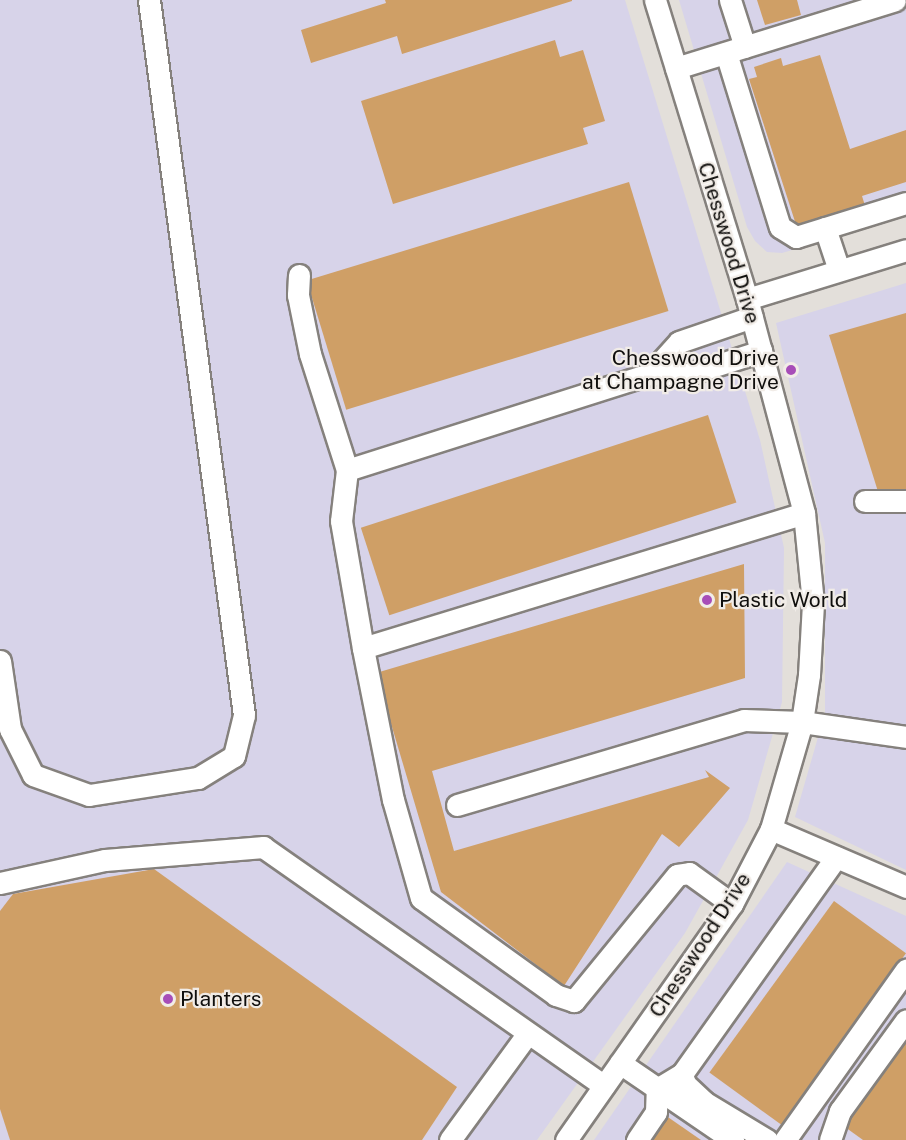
<!DOCTYPE html>
<html>
<head>
<meta charset="utf-8">
<style>
	body { margin:0 }
	#map { position:relative; width:906px; height:1140px; overflow:hidden; background:#e3dfda; font-family:"Public Sans",sans-serif }
	div>[style] { position:absolute }
	.industrial>* { inset:0; background:#d7d3e9 }
	.building>* { inset:0; background:#cf9f66; transform-origin:0 0 }
	.roads { filter:drop-shadow(2px 0 #85817d) drop-shadow(-2px 0 #85817d) drop-shadow(0 2px #85817d) drop-shadow(0 -2px #85817d) }
	.minor>* { height:21px; margin:-10.5px; padding:0 10.5px; transform-origin:10.5px; border-radius:10.5px; background:#fff }
	.dots>* { width:16px; height:16px; translate:-50% -50%; box-sizing:border-box; border:3px solid #f1ece7; border-radius:50% }
	span { translate:-50% -50%; white-space:nowrap; text-align:center; line-height:1.15; -webkit-text-stroke:4.5px #f1ece7; paint-order:stroke }
	.street-label { font-size:21px; color:#100f0d }
	.poi-label { font-size:21px; color:#100f0d }
	.right { translate:-100% -50%; text-align:right }
	.left { translate:0 -50%; text-align:left }
</style>
</head>
<body>
<div id="map">
	<div class="industrial">
		<div style="clip-path:polygon(0 0,625px 0,760px 440px,784px 548px,782px 702px,748px 820px,685px 933px,537px 1140px,0 1140px)"></div>
		<div style="clip-path:polygon(679px 0,906px 0,906px 216px,782px 253px,767px 252px,755px 241px,747px 227px)"></div>
		<div style="clip-path:polygon(906px 283px,906px 870px,795px 817px,825px 713px,825px 543px,776px 323px)"></div>
		<div style="clip-path:polygon(787px 862px,906px 916px,906px 1140px,594px 1140px)"></div>
	</div>
	<div class="building">
		<div style="clip-path:polygon(385px 0,572px 0,572px 1px,402px 54px,397px 36px,311px 63px,301px 30px,386px 3px)"></div>
		<div style="clip-path:polygon(757px 0,797px 0,801px 15px,765px 25px)"></div>
		<div style="clip-path:polygon(555px 40px,560px 57px,583px 50px,605px 121px,583px 128px,588px 144px,393px 204px,361px 101px)"></div>
		<div style="clip-path:polygon(820px 55px,850px 149px,906px 130px,906px 182px,862px 196px,867px 212px,799px 234px,749px 79px,757px 77px,754px 67px,781px 58px,783px 66px)"></div>
		<div style="left:629px;top:182px;width:135px;height:337px;rotate:73deg"></div>
		<div style="clip-path:polygon(906px 313px,906px 497px,880px 498px,829px 335px)"></div>
		<div style="left:708px;top:415px;width:92px;height:365px;rotate:72deg"></div>
		<div style="clip-path:polygon(744px 564px,745px 678px,432px 771px,454px 851px,709px 777px,705px 770px,730px 788px,679px 847px,662px 834px,564px 986px,441px 892px,376px 673px)"></div>
		<div style="clip-path:polygon(154px 869px,457px 1087px,422px 1140px,10px 1140px,0 1109px,0 911px,13px 894px)"></div>
		<div style="left:834px;top:901px;width:89px;height:212px;rotate:36deg"></div>
		<div style="clip-path:polygon(906px 1028px,906px 1140px,863px 1140px,838px 1122px)"></div>
		<div style="clip-path:polygon(662px 1113px,701px 1140px,644px 1140px)"></div>
	</div>
	<div class="roads">
		<div class="minor">
			<div style="left:730px;top:0;width:49px;rotate:72.3deg"></div>
			<div style="left:726px;top:53px;width:182px;rotate:72.8deg"></div>
			<div style="left:780px;top:227px;width:19px;rotate:32deg"></div>
			<div style="left:796px;top:237px;width:115px;rotate:-17.2deg"></div>
			<div style="left:676px;top:68px;width:229px;rotate:-17.2deg"></div>
			<div style="left:825px;top:228px;width:44px;rotate:71.6deg"></div>
			<div style="left:299px;top:275px;width:20px;rotate:93deg"></div>
			<div style="left:298px;top:295px;width:60px;rotate:78.5deg"></div>
			<div style="left:310px;top:354px;width:122px;rotate:72.3deg"></div>
			<div style="left:347px;top:470px;width:318px;rotate:-17.6deg"></div>
			<div style="left:650px;top:374px;width:39px"></div>
			<div style="left:689px;top:374px;width:76px;rotate:-17.7deg"></div>
			<div style="left:747px;top:299px;width:166px;rotate:-17.1deg"></div>
			<div style="left:650px;top:374px;width:43px;rotate:-47.8deg"></div>
			<div style="left:679px;top:342px;width:77px;rotate:-18.9deg"></div>
			<div style="left:347px;top:470px;width:51px;rotate:96.7deg"></div>
			<div style="left:341px;top:521px;width:129px;rotate:80.2deg"></div>
			<div style="left:865px;top:501px;width:41px"></div>
			<div style="left:0;top:661px;width:69px;rotate:81.6deg"></div>
			<div style="left:10px;top:729px;width:51px;rotate:63.4deg"></div>
			<div style="left:33px;top:775px;width:59px;rotate:19.7deg"></div>
			<div style="left:89px;top:795px;width:110px;rotate:-8.9deg"></div>
			<div style="left:198px;top:778px;width:42px;rotate:-31.4deg"></div>
			<div style="left:234px;top:756px;width:42px;rotate:-76.3deg"></div>
			<div style="left:244px;top:715px;width:721px;rotate:-97.57deg"></div>
			<div style="left:457px;top:805px;width:299px;rotate:-16.5deg"></div>
			<div style="left:744px;top:720px;width:58px;rotate:2deg"></div>
			<div style="left:802px;top:722px;width:105px;rotate:8.2deg"></div>
			<div style="left:771px;top:829px;width:147px;rotate:23.2deg"></div>
			<div style="left:0;top:883px;width:107px;rotate:-12.4deg"></div>
			<div style="left:105px;top:860px;width:159px;rotate:-4.7deg"></div>
			<div style="left:263px;top:847px;width:416px;rotate:35deg"></div>
			<div style="left:732px;top:904px;width:53px;rotate:-144.2deg"></div>
			<div style="left:689px;top:873px;width:12px;rotate:171deg"></div>
			<div style="left:677px;top:875px;width:163px;rotate:129.3deg"></div>
			<div style="left:574px;top:1001px;width:19px;rotate:-162deg"></div>
			<div style="left:556px;top:995px;width:166px;rotate:-144.3deg"></div>
			<div style="left:421px;top:898px;width:102px;rotate:-105.9deg"></div>
			<div style="left:393px;top:800px;width:155px;rotate:-101.2deg"></div>
			<div style="left:363px;top:648px;width:461px;rotate:-17deg"></div>
			<div style="left:620px;top:1063px;width:137px;rotate:34.3deg"></div>
			<div style="left:682px;top:1074px;width:10px;rotate:73deg"></div>
			<div style="left:685px;top:1084px;width:26px;rotate:43deg"></div>
			<div style="left:704px;top:1102px;width:74px;rotate:31.1deg"></div>
			<div style="left:450px;top:1140px;width:132px;rotate:-53.9deg"></div>
			<div style="left:566px;top:1140px;width:289px;rotate:-54.9deg"></div>
			<div style="left:732px;top:904px;width:85px;rotate:-62.5deg"></div>
			<div style="left:771px;top:829px;width:111px;rotate:-73.8deg"></div>
			<div style="left:802px;top:722px;width:48px;rotate:-81.5deg"></div>
			<div style="left:809px;top:675px;width:72px;rotate:-86.8deg"></div>
			<div style="left:813px;top:603px;width:90px;rotate:-95.7deg"></div>
			<div style="left:804px;top:513px;width:221px;rotate:-104.9deg"></div>
			<div style="left:747px;top:299px;width:313px;rotate:-107.1deg"></div>
			<div style="left:637px;top:1140px;width:34px;rotate:-56deg"></div>
			<div style="left:656px;top:1112px;width:23px;rotate:-88deg"></div>
			<div style="left:657px;top:1089px;width:29px;rotate:-31deg"></div>
			<div style="left:682px;top:1074px;width:266px;rotate:-54.6deg"></div>
			<div style="left:785px;top:1140px;width:209px;rotate:-54.6deg"></div>
			<div style="left:830px;top:1140px;width:31px;rotate:-71deg"></div>
			<div style="left:840px;top:1111px;width:112px;rotate:-54deg"></div>
		</div>
	</div>
	<div class="dots">
		<div style="left:791px;top:370px;background:#a74db8"></div>
		<div style="left:707px;top:600px;background:#a74db8"></div>
		<div style="left:168px;top:999px;background:#a74db8"></div>
	</div>
	<div class="street-label">
		<span style="left:729px;top:243px;rotate:73deg">Chesswood Drive</span>
		<span style="left:700px;top:945px;rotate:-57deg">Chesswood Drive</span>
	</div>
	<div class="poi-label">
		<span class="right" style="left:779px;top:370px">Chesswood Drive<br>at Champagne Drive</span>
		<span class="left" style="left:719px;top:600px">Plastic World</span>
		<span class="left" style="left:180px;top:999px">Planters</span>
	</div>
</div>
</body>
</html>
